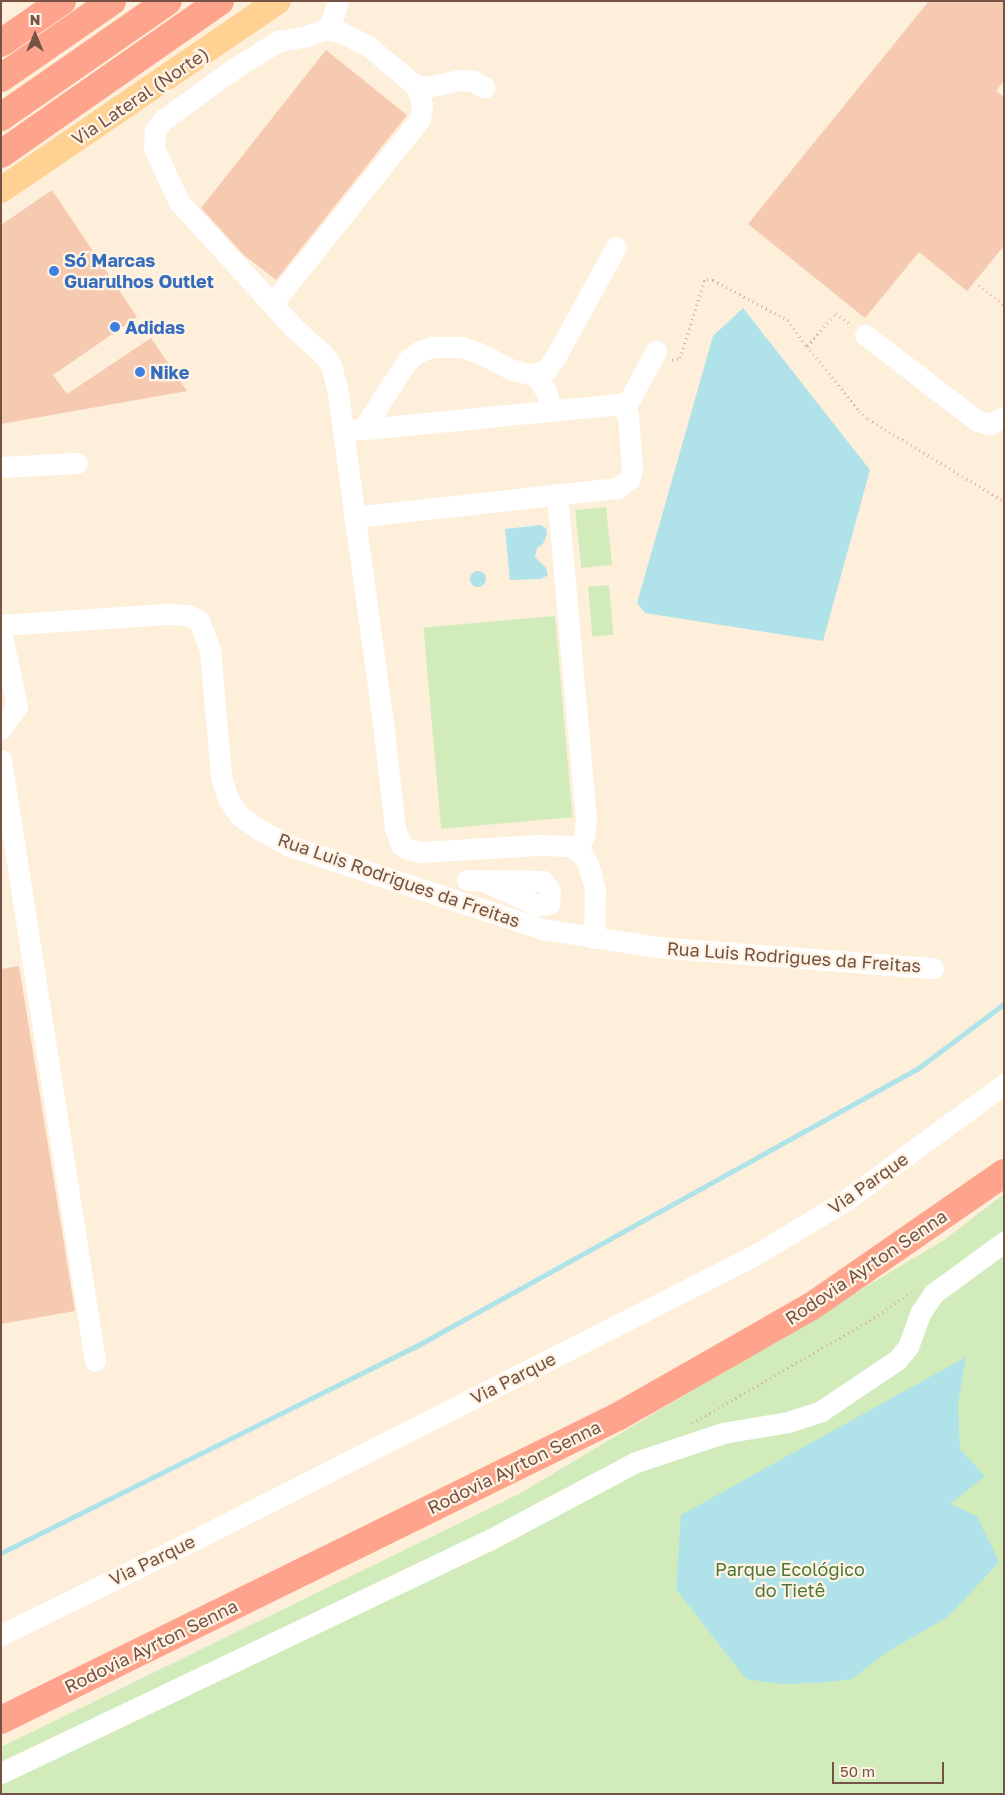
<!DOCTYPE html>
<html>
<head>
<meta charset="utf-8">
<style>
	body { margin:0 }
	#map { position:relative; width:1005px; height:1795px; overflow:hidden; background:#feefdb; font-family:"Golos Text",sans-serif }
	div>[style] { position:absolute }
	.green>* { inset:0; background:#d1ecba; transform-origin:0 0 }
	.water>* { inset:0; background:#afe3e9 }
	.round { border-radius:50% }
	.stream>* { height:4.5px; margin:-2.25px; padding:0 2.25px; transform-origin:2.25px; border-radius:2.25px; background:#afe3e9 }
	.building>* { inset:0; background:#f6c9b1 }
	.path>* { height:2.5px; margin-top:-1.25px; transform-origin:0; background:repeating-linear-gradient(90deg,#daac95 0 1px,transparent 0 5px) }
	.minor>* { height:21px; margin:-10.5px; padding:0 10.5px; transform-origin:10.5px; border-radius:10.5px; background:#fff }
	.major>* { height:26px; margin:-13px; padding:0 13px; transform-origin:13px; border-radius:13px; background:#ffd192 }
	.highway>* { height:28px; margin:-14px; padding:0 14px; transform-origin:14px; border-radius:14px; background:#ffa48c }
	.dots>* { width:14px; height:14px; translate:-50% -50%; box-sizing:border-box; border:2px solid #fff3e4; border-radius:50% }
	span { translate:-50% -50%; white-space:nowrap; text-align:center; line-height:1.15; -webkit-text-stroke:4.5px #fff3e4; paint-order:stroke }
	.street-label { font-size:18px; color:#755243 }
	.shop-label { font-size:18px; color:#366cbe; font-weight:700 }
	.left { translate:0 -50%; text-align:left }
	.park-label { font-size:18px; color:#4d7638 }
	.frame { position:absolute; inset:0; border:2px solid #755243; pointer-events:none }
	.north { position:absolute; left:10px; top:10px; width:50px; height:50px; -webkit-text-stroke:4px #fff3e4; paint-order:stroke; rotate:0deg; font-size:14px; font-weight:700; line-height:20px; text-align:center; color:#755243 }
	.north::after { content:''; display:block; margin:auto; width:18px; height:22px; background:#755243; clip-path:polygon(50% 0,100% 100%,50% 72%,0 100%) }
	.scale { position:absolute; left:832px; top:1762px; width:112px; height:22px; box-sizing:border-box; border:2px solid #755243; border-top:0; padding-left:6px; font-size:15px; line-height:18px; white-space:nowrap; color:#755243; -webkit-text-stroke:4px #fff3e4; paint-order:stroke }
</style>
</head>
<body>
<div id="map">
	<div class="green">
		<div style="left:606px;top:507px;width:58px;height:31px;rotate:84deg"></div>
		<div style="left:609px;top:585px;width:50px;height:21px;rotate:85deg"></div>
		<div style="left:555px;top:616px;width:202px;height:132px;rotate:85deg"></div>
		<div style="clip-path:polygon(1004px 1194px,1004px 1794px,1px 1794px,1px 1747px,519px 1494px,944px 1240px)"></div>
	</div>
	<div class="water">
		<div style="clip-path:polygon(743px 308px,870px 470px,823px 641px,645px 613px,637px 603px,713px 336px)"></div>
		<div style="clip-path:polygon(540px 525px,546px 528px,547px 534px,543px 544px,537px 548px,535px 557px,546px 568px,548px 575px,541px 579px,510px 580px,505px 529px)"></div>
		<div class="round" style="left:470px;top:571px;width:16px;height:16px"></div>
		<div style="clip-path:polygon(966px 1357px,958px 1404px,960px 1449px,985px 1476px,950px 1504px,977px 1516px,999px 1562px,949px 1616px,887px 1652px,852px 1679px,819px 1683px,780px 1684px,746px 1679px,676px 1589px,681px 1515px)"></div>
	</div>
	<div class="stream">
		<div style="left:1px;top:1553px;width:460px;rotate:-26.5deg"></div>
		<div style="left:413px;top:1348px;width:576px;rotate:-28.97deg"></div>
		<div style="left:917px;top:1069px;width:109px;rotate:-36.8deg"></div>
	</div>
	<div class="building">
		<div style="clip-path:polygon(929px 1px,1004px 1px,1004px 81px,996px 91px,1004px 97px,1004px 246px,967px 291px,919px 252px,865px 318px,748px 224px)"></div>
		<div style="clip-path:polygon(326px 50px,407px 115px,276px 280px,244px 255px,201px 208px)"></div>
		<div style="clip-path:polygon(52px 190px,137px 317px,53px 375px,67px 394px,151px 338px,187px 391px,1px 424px,1px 225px)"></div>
		<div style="clip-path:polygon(19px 966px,75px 1311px,1px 1324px,1px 969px)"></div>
	</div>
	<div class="path">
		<div style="left:979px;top:285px;width:32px;rotate:39deg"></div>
		<div style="left:807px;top:346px;width:83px;rotate:51.3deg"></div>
		<div style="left:859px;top:411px;width:12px;rotate:42deg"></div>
		<div style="left:868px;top:419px;width:159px;rotate:31.1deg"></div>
		<div style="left:672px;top:360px;width:8px;rotate:-14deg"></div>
		<div style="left:680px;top:358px;width:81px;rotate:-72.7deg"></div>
		<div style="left:704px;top:281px;width:4px;rotate:-34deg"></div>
		<div style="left:707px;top:279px;width:6px;rotate:9deg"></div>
		<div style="left:713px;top:280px;width:85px;rotate:28.1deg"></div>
		<div style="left:788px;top:320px;width:32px;rotate:54deg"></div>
		<div style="left:807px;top:346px;width:44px;rotate:-48.7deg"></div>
		<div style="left:836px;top:313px;width:20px;rotate:37deg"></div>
		<div style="left:692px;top:1423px;width:210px;rotate:-30deg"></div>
		<div style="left:874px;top:1318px;width:47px;rotate:-34.7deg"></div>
	</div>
	<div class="minor">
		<div style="left:338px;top:1px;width:22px;rotate:108deg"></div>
		<div style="left:331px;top:22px;width:9px;rotate:126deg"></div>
		<div style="left:326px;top:29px;width:20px;rotate:160deg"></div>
		<div style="left:307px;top:36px;width:29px;rotate:170deg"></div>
		<div style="left:278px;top:41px;width:51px;rotate:147.9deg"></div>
		<div style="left:235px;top:68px;width:87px;rotate:144.3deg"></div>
		<div style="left:164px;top:119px;width:14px;rotate:129deg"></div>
		<div style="left:155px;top:130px;width:18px;rotate:93deg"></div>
		<div style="left:154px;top:148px;width:60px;rotate:65.2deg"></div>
		<div style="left:179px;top:202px;width:169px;rotate:47.6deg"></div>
		<div style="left:293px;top:327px;width:42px;rotate:42.1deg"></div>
		<div style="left:324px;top:355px;width:12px;rotate:55deg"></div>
		<div style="left:331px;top:365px;width:23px;rotate:75deg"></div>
		<div style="left:337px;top:387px;width:348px;rotate:82.2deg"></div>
		<div style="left:384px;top:732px;width:97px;rotate:83.5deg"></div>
		<div style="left:395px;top:828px;width:18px;rotate:71deg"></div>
		<div style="left:401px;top:845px;width:5px;rotate:37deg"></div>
		<div style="left:405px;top:848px;width:16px;rotate:15deg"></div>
		<div style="left:420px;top:852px;width:119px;rotate:-3.4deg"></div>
		<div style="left:539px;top:845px;width:29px;rotate:2deg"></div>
		<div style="left:568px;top:846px;width:10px;rotate:24deg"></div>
		<div style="left:577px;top:850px;width:11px;rotate:45deg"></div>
		<div style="left:585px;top:858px;width:10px;rotate:66deg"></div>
		<div style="left:589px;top:867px;width:24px;rotate:75deg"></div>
		<div style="left:595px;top:890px;width:48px;rotate:91.2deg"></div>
		<div style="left:415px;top:85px;width:12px;rotate:9deg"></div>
		<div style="left:427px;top:87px;width:35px;rotate:-12deg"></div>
		<div style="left:461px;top:80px;width:12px;rotate:5deg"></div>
		<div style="left:473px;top:81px;width:13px;rotate:29deg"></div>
		<div style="left:272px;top:304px;width:237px;rotate:-51.3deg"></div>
		<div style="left:420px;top:119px;width:13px;rotate:-81deg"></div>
		<div style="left:422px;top:106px;width:11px;rotate:-100deg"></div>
		<div style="left:420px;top:95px;width:11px;rotate:-117deg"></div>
		<div style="left:415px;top:85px;width:61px;rotate:-140.3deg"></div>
		<div style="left:368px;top:46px;width:30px;rotate:-153deg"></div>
		<div style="left:341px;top:32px;width:15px;rotate:-169deg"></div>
		<div style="left:865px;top:335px;width:142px;rotate:37.3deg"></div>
		<div style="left:978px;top:421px;width:12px;rotate:14deg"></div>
		<div style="left:990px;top:424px;width:16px;rotate:-27deg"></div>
		<div style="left:534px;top:374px;width:21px;rotate:55deg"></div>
		<div style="left:546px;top:391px;width:20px;rotate:75deg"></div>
		<div style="left:625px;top:408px;width:65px;rotate:-61.5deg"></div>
		<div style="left:352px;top:430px;width:11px;rotate:-5deg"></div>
		<div style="left:363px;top:429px;width:81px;rotate:-57.1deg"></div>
		<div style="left:407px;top:361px;width:16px;rotate:-38deg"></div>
		<div style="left:420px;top:351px;width:13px;rotate:-18deg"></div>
		<div style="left:432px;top:347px;width:29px"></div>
		<div style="left:461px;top:347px;width:19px;rotate:18deg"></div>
		<div style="left:479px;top:353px;width:38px;rotate:27deg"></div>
		<div style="left:513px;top:370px;width:12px;rotate:14deg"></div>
		<div style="left:525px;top:373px;width:9px;rotate:6deg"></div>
		<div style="left:534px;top:374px;width:13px;rotate:-18deg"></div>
		<div style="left:546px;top:370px;width:17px;rotate:-54deg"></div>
		<div style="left:556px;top:356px;width:124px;rotate:-61.2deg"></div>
		<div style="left:1px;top:467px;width:76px;rotate:-3deg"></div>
		<div style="left:557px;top:494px;width:325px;rotate:84.9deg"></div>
		<div style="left:586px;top:818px;width:19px;rotate:96deg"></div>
		<div style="left:584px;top:837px;width:15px;rotate:118deg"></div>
		<div style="left:354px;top:517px;width:265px;rotate:-6.3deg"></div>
		<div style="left:617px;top:488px;width:16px;rotate:-38deg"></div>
		<div style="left:630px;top:478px;width:9px;rotate:-77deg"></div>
		<div style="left:632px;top:469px;width:54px;rotate:-94.2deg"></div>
		<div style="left:628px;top:415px;width:14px;rotate:-126deg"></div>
		<div style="left:620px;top:404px;width:258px;rotate:174.4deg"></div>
		<div style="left:1px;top:625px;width:166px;rotate:-3.8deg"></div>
		<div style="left:167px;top:614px;width:21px;rotate:3deg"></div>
		<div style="left:188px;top:615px;width:13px;rotate:29deg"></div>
		<div style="left:199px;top:621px;width:31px;rotate:69deg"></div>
		<div style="left:210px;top:650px;width:127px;rotate:85deg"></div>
		<div style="left:221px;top:777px;width:21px;rotate:73deg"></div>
		<div style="left:227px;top:797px;width:23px;rotate:56deg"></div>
		<div style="left:240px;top:816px;width:24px;rotate:35deg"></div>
		<div style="left:260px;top:830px;width:34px;rotate:28deg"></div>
		<div style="left:290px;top:846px;width:265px;rotate:18.2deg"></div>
		<div style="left:542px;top:929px;width:116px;rotate:8.9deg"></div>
		<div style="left:657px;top:947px;width:277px;rotate:4.4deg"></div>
		<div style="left:1px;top:631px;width:77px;rotate:78deg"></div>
		<div style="left:17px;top:706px;width:28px;rotate:125deg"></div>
		<div style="left:1px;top:760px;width:608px;rotate:81.11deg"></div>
		<div style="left:467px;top:880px;width:76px;rotate:0.8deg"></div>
		<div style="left:543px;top:881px;width:11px;rotate:52deg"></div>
		<div style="left:550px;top:890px;width:14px;rotate:94deg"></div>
		<div style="left:549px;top:904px;width:12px;rotate:175deg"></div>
		<div style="left:537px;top:905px;width:59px;rotate:-156deg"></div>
		<div style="left:1px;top:1635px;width:229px;rotate:-26.2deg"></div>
		<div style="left:206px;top:1534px;width:616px;rotate:-26.94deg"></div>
		<div style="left:755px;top:1255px;width:106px;rotate:-31.1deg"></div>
		<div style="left:846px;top:1200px;width:196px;rotate:-36.3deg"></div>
		<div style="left:1px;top:1773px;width:543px;rotate:-25.53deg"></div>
		<div style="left:491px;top:1539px;width:164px;rotate:-28deg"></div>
		<div style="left:636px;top:1462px;width:92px;rotate:-18.4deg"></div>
		<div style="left:723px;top:1433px;width:66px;rotate:-9.6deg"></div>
		<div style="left:788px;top:1422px;width:35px;rotate:-18deg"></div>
		<div style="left:821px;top:1411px;width:92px;rotate:-33.9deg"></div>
		<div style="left:897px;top:1360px;width:17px;rotate:-50deg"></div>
		<div style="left:908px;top:1347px;width:37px;rotate:-70deg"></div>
		<div style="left:921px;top:1312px;width:23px;rotate:-56deg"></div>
		<div style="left:934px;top:1293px;width:87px;rotate:-36.1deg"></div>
	</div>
	<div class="major">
		<div style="left:1px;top:190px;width:335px;rotate:-34.3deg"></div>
	</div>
	<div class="highway">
		<div style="left:1px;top:43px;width:74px;rotate:-34.5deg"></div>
		<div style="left:1px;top:78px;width:135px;rotate:-34.7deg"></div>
		<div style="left:1px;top:117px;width:203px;rotate:-34.8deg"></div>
		<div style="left:1px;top:154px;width:267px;rotate:-34.9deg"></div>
		<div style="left:1px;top:1720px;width:689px;rotate:-26.19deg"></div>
		<div style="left:619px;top:1416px;width:222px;rotate:-29.7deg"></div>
		<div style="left:812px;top:1306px;width:234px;rotate:-34.7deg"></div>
	</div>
	<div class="dots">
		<div style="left:54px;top:271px;background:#3f7fe0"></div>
		<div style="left:115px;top:327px;background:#3f7fe0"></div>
		<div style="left:140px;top:372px;background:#3f7fe0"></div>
	</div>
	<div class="street-label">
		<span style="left:140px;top:96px;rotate:-34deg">Via Lateral (Norte)</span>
		<span style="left:399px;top:880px;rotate:19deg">Rua Luis Rodrigues da Freitas</span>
		<span style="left:794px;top:957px;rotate:4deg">Rua Luis Rodrigues da Freitas</span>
		<span style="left:868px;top:1183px;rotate:-35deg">Via Parque</span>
		<span style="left:866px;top:1267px;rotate:-34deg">Rodovia Ayrton Senna</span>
		<span style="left:513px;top:1378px;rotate:-27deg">Via Parque</span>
		<span style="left:514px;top:1467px;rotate:-26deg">Rodovia Ayrton Senna</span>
		<span style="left:152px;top:1560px;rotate:-26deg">Via Parque</span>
		<span style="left:151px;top:1646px;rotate:-26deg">Rodovia Ayrton Senna</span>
	</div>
	<div class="shop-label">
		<span class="left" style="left:64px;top:271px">Só Marcas<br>Guarulhos Outlet</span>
		<span class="left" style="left:125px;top:327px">Adidas</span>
		<span class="left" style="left:150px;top:372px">Nike</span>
	</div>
	<div class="park-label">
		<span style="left:790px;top:1580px">Parque Ecológico<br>do Tietê</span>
	</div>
	<div class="frame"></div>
	<div class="north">N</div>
	<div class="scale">50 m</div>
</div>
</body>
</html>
